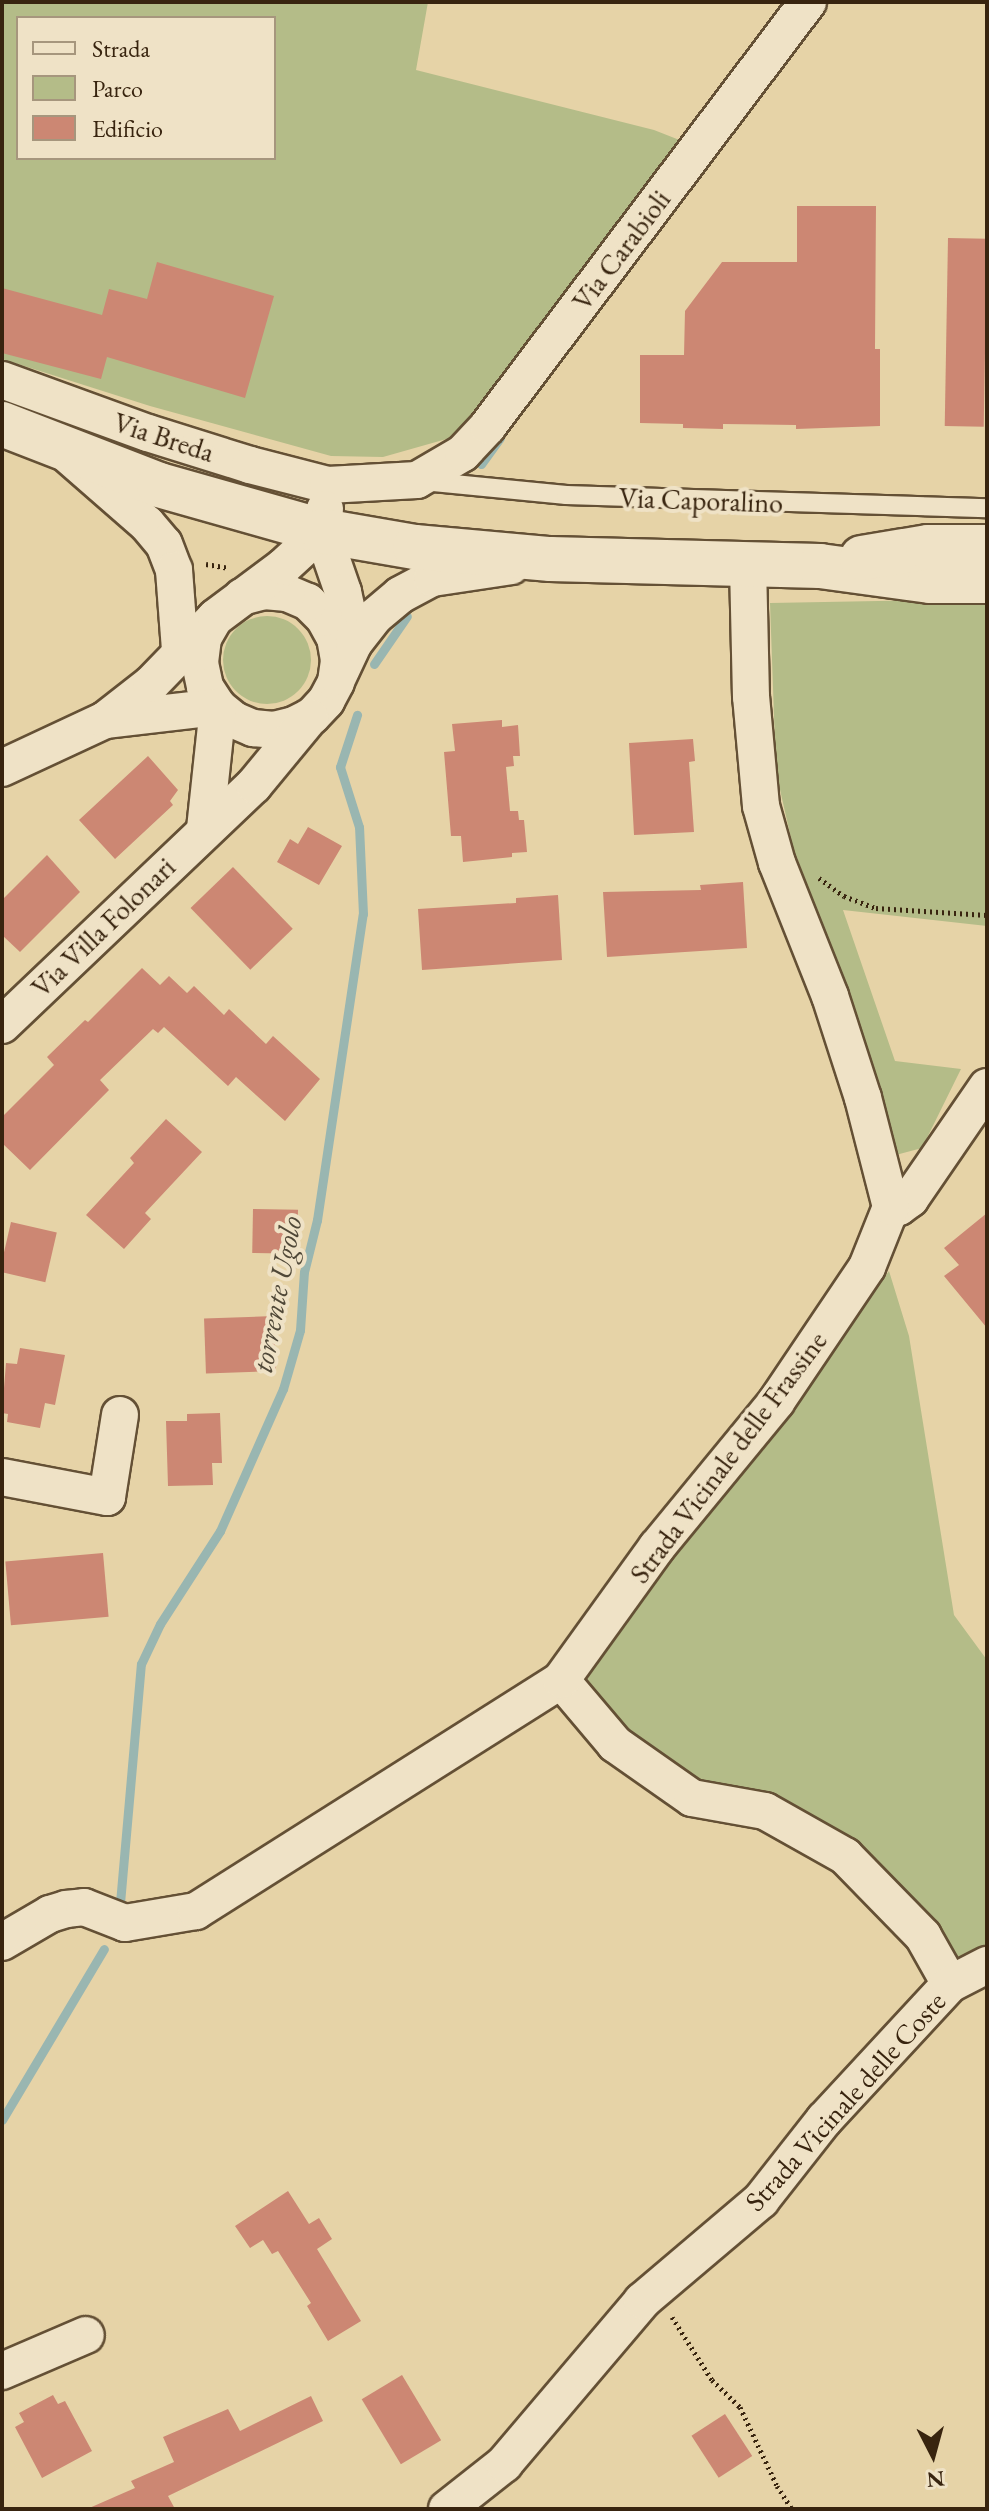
<!DOCTYPE html>
<html>
<head>
<meta charset="utf-8">
<style>
	body { margin:0 }
	#map { position:relative; width:989px; height:2511px; overflow:hidden; background:#e6d3a7; font-family:"EB Garamond",serif }
	div>[style] { position:absolute }
	.green>* { inset:0; background:#b4bc88 }
	.round { border-radius:50% }
	.stream>* { height:9px; margin:-4.5px; padding:0 4.5px; transform-origin:4.5px; border-radius:4.5px; background:#99b6b1 }
	.building>* { inset:0; background:#cc8773; transform-origin:0 0 }
	.path>* { height:5px; margin-top:-2.5px; transform-origin:0; background:repeating-linear-gradient(90deg,#38240f 0 2px,transparent 0 6px) }
	.roads { filter:drop-shadow(2px 0 #645035) drop-shadow(-2px 0 #645035) drop-shadow(0 2px #645035) drop-shadow(0 -2px #645035) }
	.lane>* { height:18px; margin:-9px; padding:0 9px; transform-origin:9px; border-radius:9px; background:#efe2c6 }
	.street>* { height:36px; margin:-18px; padding:0 18px; transform-origin:18px; border-radius:18px; background:#efe2c6 }
	.secondary>* { height:44px; margin:-22px; padding:0 22px; transform-origin:22px; border-radius:22px; background:#efe2c6 }
	span { translate:-50% -50%; white-space:nowrap; text-align:center; line-height:1.15; -webkit-text-stroke:8px #efe2c6; paint-order:stroke }
	.street-label { font-size:28px; color:#38240f }
	.water-label { font-size:30px; color:#504838; font-style:italic }
	.frame { position:absolute; inset:0; border:4px solid #38240f; pointer-events:none }
	.legend { position:absolute; left:16px; top:16px; width:260px; height:144px; box-sizing:border-box; background:#efe2c6; border:2px solid #a6967d; margin:0; padding:10px 14px; list-style:none; font-size:24px; color:#38240f }
	.legend li { display:flex; align-items:center; gap:16px; height:40px }
	.legend b { width:40px; border:2px solid #a6967d }
	.north { position:absolute; left:893px; top:2415px; width:80px; height:80px; -webkit-text-stroke:6px #efe2c6; paint-order:stroke; rotate:174deg; font-size:22px; font-weight:700; line-height:32px; text-align:center; color:#38240f }
	.north::after { content:''; display:block; margin:auto; width:28px; height:36px; background:#38240f; clip-path:polygon(50% 0,100% 100%,50% 72%,0 100%) }
</style>
</head>
<body>
<div id="map">
	<div class="green">
		<div style="clip-path:polygon(evenodd,2px 2px,428px 2px,416px 70px,654px 130px,682px 141px,481px 413px,450px 438px,383px 457px,331px 456px,150px 406px,2px 359px,2px 2px,18px 18px,274px 18px,274px 158px,18px 158px,18px 18px)"></div>
		<div style="clip-path:polygon(987px 599px,987px 926px,843px 910px,895px 1061px,961px 1069px,922px 1148px,892px 1156px,872px 1062px,793px 847px,776px 772px,770px 603px)"></div>
		<div class="round" style="left:223px;top:616px;width:88px;height:88px"></div>
		<div style="clip-path:polygon(889px 1271px,909px 1336px,954px 1615px,987px 1660px,987px 1956px,958px 1972px,931px 1926px,693px 1787px,623px 1736px,576px 1679px,784px 1415px)"></div>
	</div>
	<div class="stream">
		<div style="left:481px;top:464px;width:32px;rotate:-54deg"></div>
		<div style="left:374px;top:664px;width:58px;rotate:-55.5deg"></div>
		<div style="left:120px;top:1903px;width:240px;rotate:-85deg"></div>
		<div style="left:141px;top:1664px;width:44px;rotate:-64.6deg"></div>
		<div style="left:160px;top:1624px;width:111px;rotate:-57.2deg"></div>
		<div style="left:220px;top:1531px;width:155px;rotate:-66.1deg"></div>
		<div style="left:283px;top:1389px;width:61px;rotate:-73.9deg"></div>
		<div style="left:300px;top:1330px;width:58px;rotate:-86.1deg"></div>
		<div style="left:304px;top:1272px;width:54px;rotate:-76deg"></div>
		<div style="left:317px;top:1220px;width:309px;rotate:-81.5deg"></div>
		<div style="left:363px;top:914px;width:87px;rotate:-92.6deg"></div>
		<div style="left:359px;top:827px;width:63px;rotate:-107.6deg"></div>
		<div style="left:340px;top:767px;width:55px;rotate:-71.9deg"></div>
		<div style="left:2px;top:2120px;width:199px;rotate:-59.2deg"></div>
	</div>
	<div class="building">
		<div style="clip-path:polygon(797px 206px,876px 206px,875px 349px,880px 349px,880px 426px,796px 429px,796px 425px,723px 424px,723px 429px,683px 428px,683px 424px,640px 423px,640px 355px,684px 355px,685px 311px,722px 262px,797px 262px)"></div>
		<div style="left:948px;top:238px;width:39px;height:188px;rotate:1deg"></div>
		<div style="clip-path:polygon(157px 262px,274px 296px,245px 398px,107px 357px,101px 379px,2px 353px,2px 288px,102px 315px,109px 289px,147px 299px)"></div>
		<div style="clip-path:polygon(502px 720px,502px 727px,518px 725px,520px 756px,513px 756px,514px 766px,506px 767px,510px 811px,518px 811px,519px 820px,524px 820px,527px 852px,512px 853px,512px 857px,463px 862px,461px 836px,451px 836px,444px 752px,455px 751px,452px 724px)"></div>
		<div style="clip-path:polygon(693px 739px,695px 761px,689px 762px,694px 832px,634px 835px,629px 743px)"></div>
		<div style="clip-path:polygon(148px 756px,178px 790px,170px 801px,173px 805px,115px 859px,79px 820px)"></div>
		<div style="clip-path:polygon(308px 827px,342px 846px,319px 885px,277px 862px,290px 839px,298px 844px)"></div>
		<div style="clip-path:polygon(47px 855px,80px 892px,20px 952px,2px 935px,2px 900px)"></div>
		<div style="left:233px;top:867px;width:86px;height:59px;rotate:46deg"></div>
		<div style="clip-path:polygon(743px 882px,747px 948px,607px 957px,603px 892px,701px 890px,700px 885px)"></div>
		<div style="clip-path:polygon(558px 895px,562px 960px,422px 970px,418px 909px,516px 903px,516px 898px)"></div>
		<div style="clip-path:polygon(142px 968px,160px 985px,169px 976px,187px 993px,194px 986px,224px 1015px,229px 1009px,266px 1044px,273px 1036px,320px 1079px,285px 1121px,236px 1077px,228px 1086px,164px 1027px,158px 1033px,153px 1029px,100px 1080px,109px 1090px,30px 1170px,2px 1143px,2px 1117px,54px 1065px,47px 1057px,85px 1020px,88px 1022px)"></div>
		<div style="clip-path:polygon(166px 1119px,202px 1152px,145px 1213px,151px 1219px,124px 1249px,86px 1215px,134px 1163px,130px 1158px)"></div>
		<div style="left:253px;top:1209px;width:45px;height:44px;rotate:1deg"></div>
		<div style="clip-path:polygon(987px 1213px,987px 1328px,944px 1276px,959px 1265px,944px 1248px)"></div>
		<div style="left:11px;top:1222px;width:47px;height:51px;rotate:13deg"></div>
		<div style="left:274px;top:1316px;width:55px;height:70px;rotate:88deg"></div>
		<div style="clip-path:polygon(20px 1348px,65px 1355px,55px 1405px,45px 1403px,40px 1428px,7px 1422px,8px 1414px,2px 1413px,6px 1363px,17px 1364px)"></div>
		<div style="clip-path:polygon(220px 1413px,222px 1463px,212px 1463px,213px 1485px,168px 1486px,166px 1421px,187px 1421px,187px 1414px)"></div>
		<div style="left:103px;top:1553px;width:64px;height:98px;rotate:85deg"></div>
		<div style="clip-path:polygon(288px 2191px,309px 2224px,319px 2218px,332px 2239px,317px 2249px,361px 2321px,328px 2341px,307px 2306px,311px 2303px,278px 2251px,272px 2254px,263px 2240px,250px 2248px,235px 2226px)"></div>
		<div style="left:402px;top:2375px;width:76px;height:47px;rotate:59deg"></div>
		<div style="clip-path:polygon(53px 2395px,58px 2404px,65px 2401px,92px 2451px,42px 2478px,15px 2427px,24px 2422px,19px 2413px)"></div>
		<div style="clip-path:polygon(311px 2396px,323px 2421px,168px 2496px,175px 2509px,87px 2509px,135px 2488px,131px 2481px,174px 2462px,163px 2437px,228px 2409px,240px 2431px)"></div>
		<div style="left:725px;top:2414px;width:50px;height:40px;rotate:57deg"></div>
	</div>
	<div class="path">
		<div style="left:206px;top:564px;width:22px;rotate:10deg"></div>
		<div style="left:819px;top:878px;width:31px;rotate:36deg"></div>
		<div style="left:844px;top:896px;width:34px;rotate:21deg"></div>
		<div style="left:876px;top:908px;width:111px;rotate:3.6deg"></div>
		<div style="left:672px;top:2317px;width:75px;rotate:57.6deg"></div>
		<div style="left:712px;top:2380px;width:39px;rotate:44deg"></div>
		<div style="left:740px;top:2407px;width:87px;rotate:64.9deg"></div>
		<div style="left:777px;top:2486px;width:27px;rotate:57deg"></div>
	</div>
	<div class="roads">
		<div class="lane">
			<div style="left:423px;top:481px;width:144px;rotate:5.6deg"></div>
			<div style="left:566px;top:495px;width:421px;rotate:1.8deg"></div>
		</div>
		<div class="street">
			<div style="left:2px;top:380px;width:155px;rotate:20deg"></div>
			<div style="left:148px;top:433px;width:107px;rotate:17.4deg"></div>
			<div style="left:250px;top:465px;width:81px;rotate:14.4deg"></div>
			<div style="left:328px;top:485px;width:89px;rotate:-3.2deg"></div>
			<div style="left:417px;top:480px;width:53px;rotate:-30.4deg"></div>
			<div style="left:463px;top:453px;width:37px;rotate:-47deg"></div>
			<div style="left:488px;top:426px;width:531px;rotate:-52.96deg"></div>
			<div style="left:69px;top:456px;width:103px;rotate:41.1deg"></div>
			<div style="left:147px;top:524px;width:26px;rotate:50deg"></div>
			<div style="left:164px;top:544px;width:28px;rotate:69deg"></div>
			<div style="left:174px;top:570px;width:80px;rotate:85.7deg"></div>
			<div style="left:325px;top:509px;width:22px;rotate:98deg"></div>
			<div style="left:322px;top:531px;width:65px;rotate:71deg"></div>
			<div style="left:343px;top:592px;width:52px;rotate:77.8deg"></div>
			<div style="left:214px;top:619px;width:22px;rotate:120deg"></div>
			<div style="left:203px;top:638px;width:25px;rotate:97deg"></div>
			<div style="left:200px;top:663px;width:25px;rotate:78deg"></div>
			<div style="left:205px;top:687px;width:24px;rotate:57deg"></div>
			<div style="left:218px;top:707px;width:21px;rotate:39deg"></div>
			<div style="left:234px;top:720px;width:21px;rotate:23deg"></div>
			<div style="left:253px;top:728px;width:21px;rotate:5deg"></div>
			<div style="left:274px;top:730px;width:21px;rotate:-14deg"></div>
			<div style="left:294px;top:725px;width:20px;rotate:-27deg"></div>
			<div style="left:312px;top:716px;width:21px;rotate:-47deg"></div>
			<div style="left:326px;top:701px;width:21px;rotate:-62deg"></div>
			<div style="left:336px;top:682px;width:22px;rotate:-82deg"></div>
			<div style="left:339px;top:660px;width:22px;rotate:-100deg"></div>
			<div style="left:335px;top:638px;width:23px;rotate:-119deg"></div>
			<div style="left:324px;top:618px;width:23px;rotate:-135deg"></div>
			<div style="left:308px;top:602px;width:23px;rotate:-157deg"></div>
			<div style="left:287px;top:593px;width:23px;rotate:-175deg"></div>
			<div style="left:264px;top:591px;width:23px;rotate:165deg"></div>
			<div style="left:338px;top:677px;width:38px;rotate:-65deg"></div>
			<div style="left:354px;top:643px;width:33px;rotate:-52deg"></div>
			<div style="left:374px;top:617px;width:34px;rotate:-40deg"></div>
			<div style="left:400px;top:595px;width:36px;rotate:-28deg"></div>
			<div style="left:432px;top:578px;width:80px;rotate:-8.6deg"></div>
			<div style="left:105px;top:720px;width:114px;rotate:-6.6deg"></div>
			<div style="left:2px;top:768px;width:114px;rotate:-25deg"></div>
			<div style="left:105px;top:720px;width:58px;rotate:-38deg"></div>
			<div style="left:151px;top:684px;width:93px;rotate:-45.9deg"></div>
			<div style="left:216px;top:617px;width:84px;rotate:-36.7deg"></div>
			<div style="left:283px;top:567px;width:53px;rotate:-42.7deg"></div>
			<div style="left:205px;top:829px;width:123px;rotate:-83.9deg"></div>
			<div style="left:2px;top:1025px;width:348px;rotate:-43.6deg"></div>
			<div style="left:254px;top:785px;width:88px;rotate:-50.5deg"></div>
			<div style="left:891px;top:1207px;width:8px"></div>
			<div style="left:899px;top:1207px;width:14px;rotate:-36deg"></div>
			<div style="left:910px;top:1199px;width:136px;rotate:-55.5deg"></div>
			<div style="left:2px;top:1477px;width:107px;rotate:10.8deg"></div>
			<div style="left:107px;top:1497px;width:83px;rotate:-81deg"></div>
			<div style="left:561px;top:1680px;width:84px;rotate:49.8deg"></div>
			<div style="left:615px;top:1744px;width:94px;rotate:35deg"></div>
			<div style="left:692px;top:1798px;width:74px;rotate:10.1deg"></div>
			<div style="left:765px;top:1811px;width:92px;rotate:29.4deg"></div>
			<div style="left:845px;top:1856px;width:112px;rotate:45.7deg"></div>
			<div style="left:923px;top:1936px;width:55px;rotate:60.6deg"></div>
			<div style="left:2px;top:1942px;width:56px;rotate:-30.3deg"></div>
			<div style="left:50px;top:1914px;width:17px;rotate:-17deg"></div>
			<div style="left:66px;top:1909px;width:18px;rotate:-6deg"></div>
			<div style="left:84px;top:1907px;width:44px;rotate:21.3deg"></div>
			<div style="left:125px;top:1923px;width:72px;rotate:-9.6deg"></div>
			<div style="left:196px;top:1911px;width:432px;rotate:-32.3deg"></div>
			<div style="left:561px;top:1680px;width:164px;rotate:-54.2deg"></div>
			<div style="left:657px;top:1547px;width:188px;rotate:-50.6deg"></div>
			<div style="left:776px;top:1402px;width:163px;rotate:-56deg"></div>
			<div style="left:867px;top:1267px;width:65px;rotate:-68.2deg"></div>
			<div style="left:891px;top:1207px;width:113px;rotate:-104.4deg"></div>
			<div style="left:863px;top:1098px;width:107px;rotate:-107.9deg"></div>
			<div style="left:830px;top:996px;width:143px;rotate:-111.7deg"></div>
			<div style="left:777px;top:863px;width:59px;rotate:-105.7deg"></div>
			<div style="left:761px;top:806px;width:109px;rotate:-95.2deg"></div>
			<div style="left:751px;top:697px;width:133px;rotate:-91.3deg"></div>
			<div style="left:2px;top:2371px;width:91px;rotate:-23.2deg"></div>
			<div style="left:447px;top:2509px;width:73px;rotate:-38.3deg"></div>
			<div style="left:504px;top:2464px;width:214px;rotate:-49.7deg"></div>
			<div style="left:642px;top:2301px;width:156px;rotate:-40.3deg"></div>
			<div style="left:761px;top:2200px;width:102px;rotate:-51.8deg"></div>
			<div style="left:824px;top:2120px;width:185px;rotate:-47.2deg"></div>
			<div style="left:950px;top:1984px;width:42px;rotate:-27.2deg"></div>
		</div>
		<div class="secondary">
			<div style="left:2px;top:424px;width:168px;rotate:21.2deg"></div>
			<div style="left:159px;top:485px;width:169px;rotate:15.8deg"></div>
			<div style="left:322px;top:531px;width:94px;rotate:9.8deg"></div>
			<div style="left:415px;top:547px;width:136px;rotate:5.1deg"></div>
			<div style="left:550px;top:559px;width:270px;rotate:1.5deg"></div>
			<div style="left:820px;top:566px;width:111px;rotate:7.8deg"></div>
			<div style="left:930px;top:581px;width:57px"></div>
			<div style="left:862px;top:558px;width:67px;rotate:-9.5deg"></div>
			<div style="left:928px;top:547px;width:59px"></div>
		</div>
	</div>
	<div class="street-label">
		<span style="left:621px;top:250px;rotate:-53deg">Via Carabioli</span>
		<span style="left:164px;top:437px;rotate:18deg">Via Breda</span>
		<span style="left:701px;top:500px;rotate:2deg">Via Caporalino</span>
		<span style="left:103px;top:927px;rotate:-44deg">Via Villa Folonari</span>
		<span style="left:728px;top:1457px;rotate:-53deg">Strada Vicinale delle Frassine</span>
		<span style="left:845px;top:2101px;rotate:-48deg">Strada Vicinale delle Coste</span>
	</div>
	<div class="water-label">
		<span style="left:277px;top:1294px;rotate:-79deg">torrente Ugolo</span>
	</div>
	<div class="frame"></div>
	<ul class="legend">
	<li><b style="height:10px;background:#efe2c6"></b>Strada</li>
	<li><b style="height:22px;background:#b4bc88"></b>Parco</li>
	<li><b style="height:22px;background:#cc8773"></b>Edificio</li>
	</ul>
	<div class="north">N</div>
</div>
</body>
</html>
